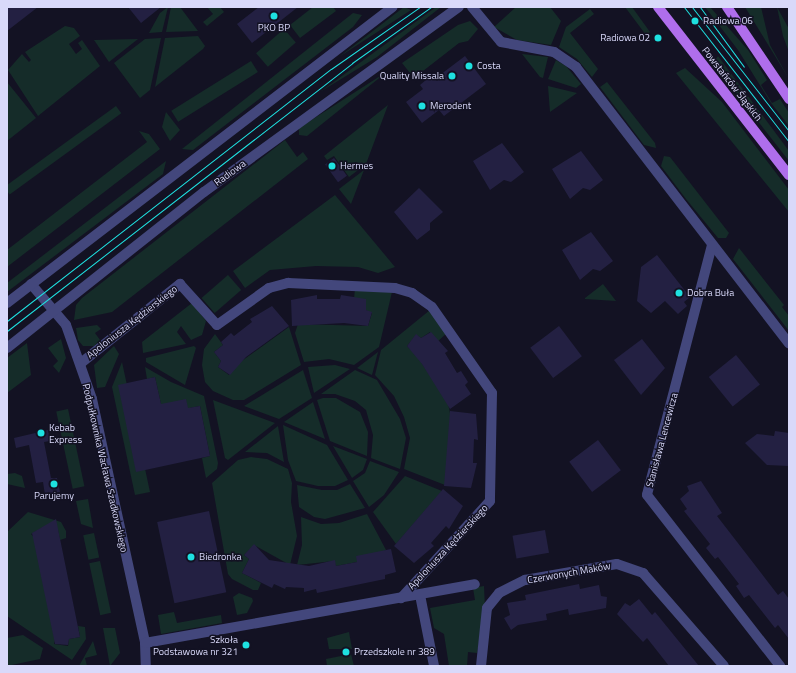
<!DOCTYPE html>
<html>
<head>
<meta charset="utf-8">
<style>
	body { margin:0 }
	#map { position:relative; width:796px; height:673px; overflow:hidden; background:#131223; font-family:"Titillium Web",sans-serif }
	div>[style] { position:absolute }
	.green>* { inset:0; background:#152c29; transform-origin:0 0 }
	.building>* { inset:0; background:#232042; transform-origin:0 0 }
	.minor>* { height:10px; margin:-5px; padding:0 5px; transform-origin:5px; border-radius:5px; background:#43477c }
	.major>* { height:10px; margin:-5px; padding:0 5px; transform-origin:5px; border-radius:5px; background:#af6eec }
	.tram>* { height:1px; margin:-0.5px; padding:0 0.5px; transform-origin:0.5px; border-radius:0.5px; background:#1ee1e0 }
	.dots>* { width:11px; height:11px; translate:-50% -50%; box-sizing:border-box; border:2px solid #131223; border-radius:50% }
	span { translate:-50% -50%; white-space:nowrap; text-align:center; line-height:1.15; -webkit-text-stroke:3px #131223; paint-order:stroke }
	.poi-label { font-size:10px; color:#d9d9fa }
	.left { translate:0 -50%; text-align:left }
	.right { translate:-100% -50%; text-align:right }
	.street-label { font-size:10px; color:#d9d9fa }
	.frame { position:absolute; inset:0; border:8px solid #d9d9fa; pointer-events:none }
</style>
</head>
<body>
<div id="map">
	<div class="green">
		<div style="clip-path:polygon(168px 7px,162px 32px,149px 33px,160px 13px)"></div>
		<div style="clip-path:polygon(171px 7px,180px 7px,198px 31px,166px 32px)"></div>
		<div style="clip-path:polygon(207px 7px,220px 7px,224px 12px,207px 26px,203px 22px,213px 14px)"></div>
		<div style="clip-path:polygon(313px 7px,333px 7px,336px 11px,300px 38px,290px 25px)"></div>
		<div style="clip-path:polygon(404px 7px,411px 10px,339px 57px,369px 34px)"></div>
		<div style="clip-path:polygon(436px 7px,441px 7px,377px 57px,320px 92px)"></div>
		<div style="clip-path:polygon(516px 7px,550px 7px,561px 21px,551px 45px,517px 40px,494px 27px)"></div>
		<div style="clip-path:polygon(625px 7px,632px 7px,650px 32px,646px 35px)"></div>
		<div style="clip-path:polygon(705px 7px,710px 7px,748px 50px,767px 80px,761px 85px,772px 103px,780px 99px,789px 113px,789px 126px,771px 103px,738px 50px)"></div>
		<div style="clip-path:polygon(745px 7px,761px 7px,770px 45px,789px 79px)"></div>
		<div style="clip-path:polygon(777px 7px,789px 29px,789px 52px,783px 36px)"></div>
		<div style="clip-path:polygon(590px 9px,594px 14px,570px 33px,598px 69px,592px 77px,577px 59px,559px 47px,566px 27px)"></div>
		<div style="clip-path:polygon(353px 13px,362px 15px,353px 27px,193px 150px,182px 149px)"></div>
		<div style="clip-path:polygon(470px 21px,478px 29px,468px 41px,459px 43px,414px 78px,402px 63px,458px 25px)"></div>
		<div style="clip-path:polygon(65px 26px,74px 28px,80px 36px,69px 44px,76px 54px,82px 49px,78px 43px,82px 40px,100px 66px,38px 116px,8px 70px,22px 54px,29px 62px,31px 60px,25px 52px)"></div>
		<div style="left:284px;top:29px;width:18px;height:37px;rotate:49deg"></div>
		<div style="clip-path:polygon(198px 36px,205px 46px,203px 49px,155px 87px,165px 38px)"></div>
		<div style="clip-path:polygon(161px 38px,150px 90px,140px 98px,114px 63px,145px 39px)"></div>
		<div style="clip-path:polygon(138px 39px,109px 62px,94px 40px)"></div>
		<div style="clip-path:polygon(522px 54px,548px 57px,543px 78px,540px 77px)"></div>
		<div style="clip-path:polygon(718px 56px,789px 151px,789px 161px,711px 61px)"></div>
		<div style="clip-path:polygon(556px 60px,566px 66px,581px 84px,576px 88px,548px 79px)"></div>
		<div style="left:251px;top:61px;width:13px;height:94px;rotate:58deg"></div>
		<div style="clip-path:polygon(685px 68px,722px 102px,789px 190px,789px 212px,676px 73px)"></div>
		<div style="clip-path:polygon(388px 71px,307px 136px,299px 135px,299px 128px)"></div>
		<div style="clip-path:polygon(7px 82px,36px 118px,7px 141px)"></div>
		<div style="clip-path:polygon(607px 82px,655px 143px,656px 148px,644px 145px,600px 87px)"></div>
		<div style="clip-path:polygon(548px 86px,577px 93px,550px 112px)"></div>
		<div style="clip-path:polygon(388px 105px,366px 164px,349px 177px,334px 156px,327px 160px,324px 156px)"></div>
		<div style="left:116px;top:106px;width:9px;height:138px;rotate:54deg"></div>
		<div style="clip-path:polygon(166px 112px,180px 130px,170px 141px,162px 127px)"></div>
		<div style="clip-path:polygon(139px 131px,149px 134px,160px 149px,7px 267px,7px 250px,147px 142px)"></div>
		<div style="clip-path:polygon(285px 140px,297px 157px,303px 152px,308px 159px,112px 312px,74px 320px,76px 305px,82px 298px)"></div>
		<div style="clip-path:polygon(664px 156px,670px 157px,729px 233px,726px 238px,718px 238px,686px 199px,661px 166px)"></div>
		<div style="clip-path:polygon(166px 161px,163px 174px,7px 292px,7px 283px)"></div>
		<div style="clip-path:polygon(364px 170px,351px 204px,339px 189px)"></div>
		<div style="clip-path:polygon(335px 195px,395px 267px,378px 273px,358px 267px,316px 266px,270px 270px,245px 288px,233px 271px)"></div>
		<div style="clip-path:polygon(739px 248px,784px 305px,782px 307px,789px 316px,789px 331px,733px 259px)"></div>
		<div style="left:228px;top:275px;width:20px;height:35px;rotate:49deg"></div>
		<div style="clip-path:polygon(603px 284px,616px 301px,585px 299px,585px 298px)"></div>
		<div style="clip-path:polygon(355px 288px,392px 292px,379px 347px,354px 365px,329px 359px,304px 362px,295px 333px,298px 324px,368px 326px,372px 313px,366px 310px,366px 299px,354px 299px)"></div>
		<div style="clip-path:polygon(192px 303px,206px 321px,202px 335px,191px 340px,181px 326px,177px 332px,186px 344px,143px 353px,142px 342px)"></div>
		<div style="clip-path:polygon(430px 310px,447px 333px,437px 342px,430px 332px,421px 338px,416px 335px,407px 346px,417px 356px,448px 403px,451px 418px,445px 485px,404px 469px,410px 438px,404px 417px,394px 396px,375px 375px,381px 350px)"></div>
		<div style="clip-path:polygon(97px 325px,101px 329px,95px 333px,100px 340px,94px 346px,83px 346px,78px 340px,76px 328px)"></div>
		<div style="clip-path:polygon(289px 327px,301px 365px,244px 400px,233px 400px,213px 391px,205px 382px,202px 365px,204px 349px,215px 334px,223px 345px,214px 352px,221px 361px,218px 367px,229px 375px,239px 363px)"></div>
		<div style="clip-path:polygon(61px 339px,66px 358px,59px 373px,53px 366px,58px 361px,48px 348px)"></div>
		<div style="clip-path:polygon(27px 343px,31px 375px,7px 393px,7px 358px)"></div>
		<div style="clip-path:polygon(114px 346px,119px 354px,105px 387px,97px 388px,94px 365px)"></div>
		<div style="clip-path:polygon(194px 346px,196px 348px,185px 385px,146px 362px,146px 358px)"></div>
		<div style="clip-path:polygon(378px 352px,372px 375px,357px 368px)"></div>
		<div style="clip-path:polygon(122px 362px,150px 492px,135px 495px,112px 387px)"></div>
		<div style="clip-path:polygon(335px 365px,350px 369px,314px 393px,308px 367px)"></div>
		<div style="clip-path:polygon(145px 367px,171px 382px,204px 396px,218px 463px,217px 469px,206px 478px,202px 458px,210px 456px,200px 406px,163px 413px,155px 377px,147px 379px)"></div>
		<div style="clip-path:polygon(303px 370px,312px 398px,279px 419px,244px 406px)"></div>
		<div style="clip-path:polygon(355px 370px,377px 380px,400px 419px,406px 438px,400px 469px,371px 458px,373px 435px,366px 410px,355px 401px,335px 394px,321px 394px)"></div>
		<div style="clip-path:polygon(323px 398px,336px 398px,360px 412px,368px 432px,367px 456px,330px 441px,317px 400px)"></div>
		<div style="clip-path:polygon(213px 400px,275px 423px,228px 460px,225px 458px)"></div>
		<div style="clip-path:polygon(313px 402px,325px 439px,284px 422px)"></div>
		<div style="left:68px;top:409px;width:79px;height:12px;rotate:78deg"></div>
		<div style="clip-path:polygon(283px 425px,327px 445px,348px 480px,335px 486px,318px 486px,296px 481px,288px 460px)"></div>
		<div style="clip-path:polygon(278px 426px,284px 462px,267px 453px,245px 452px)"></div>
		<div style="clip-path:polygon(333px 446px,367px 459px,363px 470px,352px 478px)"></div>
		<div style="clip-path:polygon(251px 457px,267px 459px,288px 469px,292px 483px,291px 502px,297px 536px,290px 565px,254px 545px,244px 555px,249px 559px,242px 573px,261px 583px,258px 590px,253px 590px,232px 579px,228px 574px,212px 483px,238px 460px)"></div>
		<div style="clip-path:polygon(370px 461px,399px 472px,384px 495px,369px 507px,353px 481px,365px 473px)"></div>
		<div style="clip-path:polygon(15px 473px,22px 476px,25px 488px,7px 484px,7px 474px)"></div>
		<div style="clip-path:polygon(405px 476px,442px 491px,396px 544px,373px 512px)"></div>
		<div style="clip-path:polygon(350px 484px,365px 508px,325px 519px,314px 517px,299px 507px,297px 485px,322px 490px,337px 490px)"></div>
		<div style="clip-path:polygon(88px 499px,93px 528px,81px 524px,76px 501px)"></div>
		<div style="clip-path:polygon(28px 512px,61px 522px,66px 531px,66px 538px,60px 540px,58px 530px,43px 527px,31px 534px,36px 540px,56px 636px,54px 644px,68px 646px,69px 639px,80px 637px,78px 626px,85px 627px,86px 639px,72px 660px,7px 616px,7px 532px)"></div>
		<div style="clip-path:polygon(367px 514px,386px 550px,357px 562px,336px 566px,334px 561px,297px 565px,302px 545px,301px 517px,321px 524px,339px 523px)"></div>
		<div style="left:94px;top:533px;width:25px;height:11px;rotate:78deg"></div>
		<div style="left:100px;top:561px;width:53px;height:11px;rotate:78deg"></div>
		<div style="clip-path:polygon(484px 586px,485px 608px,477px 653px,468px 652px,467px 666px,449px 666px,444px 634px,434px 628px,430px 608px,475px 600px,473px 588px)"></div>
		<div style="clip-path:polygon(239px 593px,252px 598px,253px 601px,247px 613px,237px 615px,233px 597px)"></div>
		<div style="clip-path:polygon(174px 612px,177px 623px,221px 615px,222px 623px,161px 634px,158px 615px)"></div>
		<div style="clip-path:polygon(103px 628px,115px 628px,120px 653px,110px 666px)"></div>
		<div style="clip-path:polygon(349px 632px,352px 649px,329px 649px,327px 638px)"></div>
		<div style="clip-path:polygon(23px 635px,43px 648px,40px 659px,7px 666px,7px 638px)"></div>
		<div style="clip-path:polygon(93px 641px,97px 655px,85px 658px,87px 666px,79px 666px)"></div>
		<div style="clip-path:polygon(351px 654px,354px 666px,327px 666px,326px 659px)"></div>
	</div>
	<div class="building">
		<div style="clip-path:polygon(7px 7px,38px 7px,7px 31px)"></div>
		<div style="clip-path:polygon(128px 7px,161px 7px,141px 23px)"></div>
		<div style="clip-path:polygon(259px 7px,298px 7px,252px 43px,237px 24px)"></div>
		<div style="clip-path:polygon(465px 56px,486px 84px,444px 116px,439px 110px,422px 123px,406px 102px,423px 89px,420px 85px,433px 74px,436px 78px)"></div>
		<div style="clip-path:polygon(502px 143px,524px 172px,511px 182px,504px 180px,490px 190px,473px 161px)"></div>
		<div style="clip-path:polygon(581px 151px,603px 180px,590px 190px,583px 188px,570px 199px,552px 169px)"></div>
		<div style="left:334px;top:158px;width:22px;height:11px;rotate:54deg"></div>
		<div style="clip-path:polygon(419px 188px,443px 212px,430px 223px,430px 230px,417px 240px,394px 212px)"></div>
		<div style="clip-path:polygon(591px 232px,613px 261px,600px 271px,593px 269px,580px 280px,562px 250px)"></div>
		<div style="clip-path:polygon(657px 255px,690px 297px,684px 302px,687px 306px,678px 314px,665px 301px,651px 313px,637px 301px,641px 267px)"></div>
		<div style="clip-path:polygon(317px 295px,317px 299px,340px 299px,341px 295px,366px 299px,366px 310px,372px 312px,368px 326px,344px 323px,292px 326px,291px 300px)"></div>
		<div style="clip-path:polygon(272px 306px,289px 326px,246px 357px,230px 375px,218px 367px,221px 361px,214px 352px,223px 345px,221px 342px,231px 333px,234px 336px,252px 322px,250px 319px)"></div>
		<div style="left:559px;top:326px;width:38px;height:36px;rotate:53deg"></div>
		<div style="clip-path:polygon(431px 332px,448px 351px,445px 353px,457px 373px,461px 371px,468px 382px,465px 385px,471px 394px,450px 409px,422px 364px,407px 346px,416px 334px,421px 338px)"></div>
		<div style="clip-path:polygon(642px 339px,665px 368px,641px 395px,614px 360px)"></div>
		<div style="left:736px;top:355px;width:38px;height:35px;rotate:51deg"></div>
		<div style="clip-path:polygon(155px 377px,161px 404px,186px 399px,188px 408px,200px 406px,210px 456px,136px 472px,118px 385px)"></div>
		<div style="clip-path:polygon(450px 411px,476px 414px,478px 440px,474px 439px,473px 463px,477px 463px,471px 488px,444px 486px)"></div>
		<div style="clip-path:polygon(48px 430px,50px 441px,44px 442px,51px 478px,57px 478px,60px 492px,45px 495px,43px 482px,36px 483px,29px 445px,16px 448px,14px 438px)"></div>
		<div style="clip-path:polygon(775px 431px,789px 433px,789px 466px,767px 465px,745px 443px,757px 434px,774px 436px)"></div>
		<div style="left:598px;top:440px;width:38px;height:36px;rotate:53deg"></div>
		<div style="clip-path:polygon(701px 481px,722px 513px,717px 516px,778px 595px,783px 591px,789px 599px,789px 639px,778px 625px,775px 628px,749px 595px,744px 598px,736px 586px,739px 584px,718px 557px,715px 559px,706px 548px,710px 544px,684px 511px,687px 509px,680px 499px,689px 491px,687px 486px)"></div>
		<div style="clip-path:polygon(443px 489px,463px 506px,449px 529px,446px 526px,431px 543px,434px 546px,414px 563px,394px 546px)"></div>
		<div style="left:209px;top:511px;width:83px;height:53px;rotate:78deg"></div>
		<div style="clip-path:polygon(56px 519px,80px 637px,69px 639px,68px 645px,55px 644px,32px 533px)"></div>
		<div style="left:545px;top:530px;width:23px;height:33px;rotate:80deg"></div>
		<div style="clip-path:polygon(254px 544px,269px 560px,309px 566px,335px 560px,336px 566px,357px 562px,356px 556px,391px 549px,396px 572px,385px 575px,385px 579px,317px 593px,316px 589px,304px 592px,304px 588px,286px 587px,285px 589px,274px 584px,272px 588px,242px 573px,249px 559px,244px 555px)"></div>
		<div style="clip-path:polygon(579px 584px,580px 589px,599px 585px,601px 596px,607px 597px,606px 608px,569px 615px,568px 609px,546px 614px,547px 620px,518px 625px,511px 630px,504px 618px,510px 615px,507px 603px,526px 600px,525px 595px)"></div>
		<div style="clip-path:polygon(639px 599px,652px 615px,655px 612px,699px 666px,669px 666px,647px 638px,643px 642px,617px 614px,625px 603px,630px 606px)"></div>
	</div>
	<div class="minor">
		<div style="left:472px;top:7px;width:45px;rotate:50.4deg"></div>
		<div style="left:501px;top:42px;width:54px;rotate:10.7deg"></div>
		<div style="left:554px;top:52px;width:27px;rotate:34deg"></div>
		<div style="left:576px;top:67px;width:349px;rotate:52.4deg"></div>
		<div style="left:712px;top:245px;width:258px;rotate:104.6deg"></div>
		<div style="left:647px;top:495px;width:217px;rotate:52.1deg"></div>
		<div style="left:31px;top:284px;width:54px;rotate:49.5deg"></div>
		<div style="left:66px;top:325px;width:78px;rotate:70.6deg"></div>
		<div style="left:92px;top:399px;width:250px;rotate:77.7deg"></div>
		<div style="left:145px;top:643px;width:23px;rotate:88deg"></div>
		<div style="left:7px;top:303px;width:486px;rotate:-37.5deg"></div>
		<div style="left:7px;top:348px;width:251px;rotate:-38.4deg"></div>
		<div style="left:204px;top:192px;width:315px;rotate:-36deg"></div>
		<div style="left:81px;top:363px;width:127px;rotate:-38.6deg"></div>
		<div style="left:180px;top:284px;width:55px;rotate:47.9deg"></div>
		<div style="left:217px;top:325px;width:64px;rotate:-35.4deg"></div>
		<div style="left:269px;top:288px;width:20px;rotate:-15deg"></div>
		<div style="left:288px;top:283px;width:107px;rotate:2.7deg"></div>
		<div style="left:395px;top:288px;width:18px;rotate:16deg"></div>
		<div style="left:412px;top:293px;width:24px;rotate:35deg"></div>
		<div style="left:432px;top:307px;width:105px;rotate:55.1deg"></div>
		<div style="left:492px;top:393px;width:108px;rotate:91.1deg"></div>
		<div style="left:490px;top:501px;width:132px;rotate:132.5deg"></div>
		<div style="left:420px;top:595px;width:72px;rotate:78.8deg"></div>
		<div style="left:145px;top:643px;width:335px;rotate:-10.1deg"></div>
		<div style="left:481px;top:666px;width:58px;rotate:-84.1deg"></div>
		<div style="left:487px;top:608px;width:19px;rotate:-51deg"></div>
		<div style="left:499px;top:593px;width:29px;rotate:-27deg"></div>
		<div style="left:525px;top:580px;width:93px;rotate:-9.9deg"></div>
		<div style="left:617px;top:564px;width:28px;rotate:19deg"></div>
		<div style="left:643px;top:573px;width:123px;rotate:48.9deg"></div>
	</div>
	<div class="major">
		<div style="left:658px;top:7px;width:213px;rotate:52.1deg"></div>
		<div style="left:727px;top:7px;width:111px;rotate:56deg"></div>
	</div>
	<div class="tram">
		<div style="left:684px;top:7px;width:171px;rotate:52.1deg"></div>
		<div style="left:692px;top:7px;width:157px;rotate:52deg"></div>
		<div style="left:700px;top:7px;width:74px;rotate:53.7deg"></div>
		<div style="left:7px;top:321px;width:410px;rotate:-37.9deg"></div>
		<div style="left:331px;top:69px;width:108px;rotate:-34.9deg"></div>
		<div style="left:7px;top:331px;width:437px;rotate:-37.8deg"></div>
		<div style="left:352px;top:63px;width:97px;rotate:-35.3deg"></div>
	</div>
	<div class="dots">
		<div style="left:274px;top:16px;background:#1ee1e0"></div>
		<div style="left:695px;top:21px;background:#1ee1e0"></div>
		<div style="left:658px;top:38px;background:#1ee1e0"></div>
		<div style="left:469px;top:66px;background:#1ee1e0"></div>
		<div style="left:452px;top:76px;background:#1ee1e0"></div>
		<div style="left:422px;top:106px;background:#1ee1e0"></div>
		<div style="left:332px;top:166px;background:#1ee1e0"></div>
		<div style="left:679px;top:293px;background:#1ee1e0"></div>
		<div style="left:41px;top:433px;background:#1ee1e0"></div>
		<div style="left:54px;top:484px;background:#1ee1e0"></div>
		<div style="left:191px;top:557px;background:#1ee1e0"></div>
		<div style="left:246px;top:645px;background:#1ee1e0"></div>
		<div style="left:346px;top:652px;background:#1ee1e0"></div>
	</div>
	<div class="poi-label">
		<span class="left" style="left:703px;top:21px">Radiowa 06</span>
		<span style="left:274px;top:28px">PKO BP</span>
		<span class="right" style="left:650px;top:38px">Radiowa 02</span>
		<span class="left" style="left:477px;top:66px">Costa</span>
		<span class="right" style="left:444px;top:76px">Quality Missala</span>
		<span class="left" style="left:430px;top:106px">Merodent</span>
		<span class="left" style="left:340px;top:166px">Hermes</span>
		<span class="left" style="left:687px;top:293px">Dobra Buła</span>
		<span class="left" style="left:49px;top:433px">Kebab<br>Express</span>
		<span style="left:54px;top:496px">Parujemy</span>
		<span class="left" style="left:199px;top:557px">Biedronka</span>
		<span class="right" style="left:238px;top:645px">Szkoła<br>Podstawowa nr 321</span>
		<span class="left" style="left:354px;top:652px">Przedszkole nr 389</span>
	</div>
	<div class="street-label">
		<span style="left:732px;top:84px;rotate:52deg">Powstańców Śląskich</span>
		<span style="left:230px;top:173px;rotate:-36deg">Radiowa</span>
		<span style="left:132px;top:322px;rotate:-38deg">Apoloniusza Kędzierskiego</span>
		<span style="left:662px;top:440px;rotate:-75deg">Stanisława Lencewicza</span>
		<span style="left:105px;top:468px;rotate:77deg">Podpułkownika Wacława Szadkowskiego</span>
		<span style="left:448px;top:547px;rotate:-47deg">Apoloniusza Kędzierskiego</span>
		<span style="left:569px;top:573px;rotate:-10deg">Czerwonych Maków</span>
	</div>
	<div class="frame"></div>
</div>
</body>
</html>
